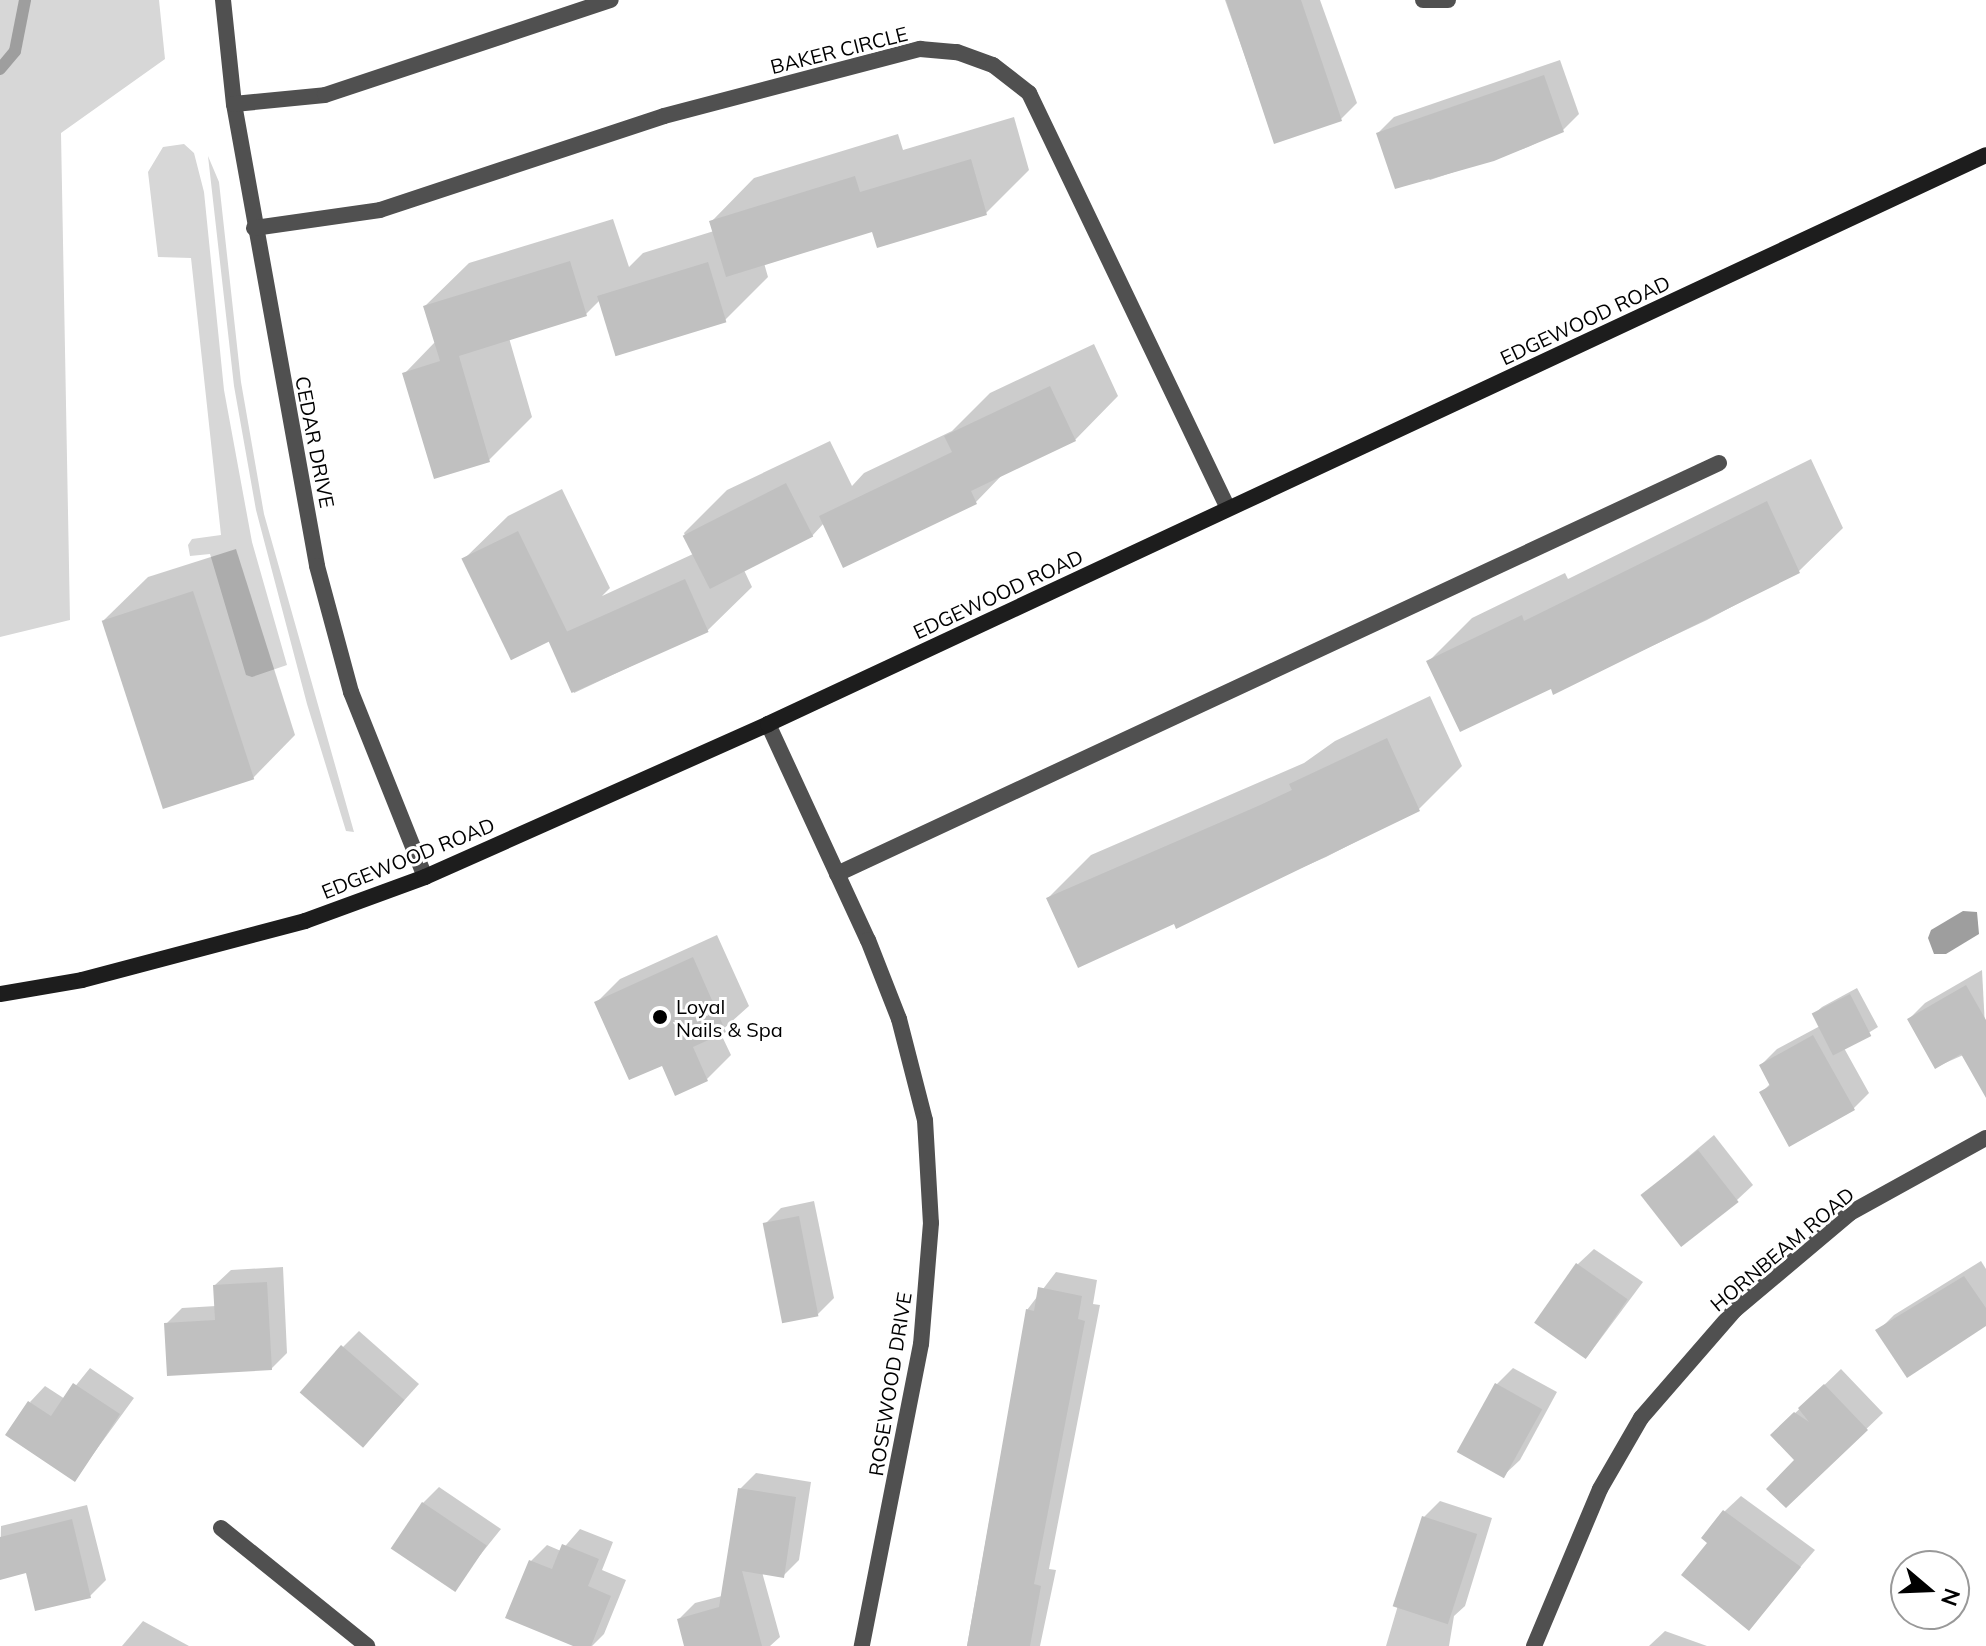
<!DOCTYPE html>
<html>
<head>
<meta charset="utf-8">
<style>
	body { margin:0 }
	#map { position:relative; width:1986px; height:1646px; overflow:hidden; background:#fff; font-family:Mulish,sans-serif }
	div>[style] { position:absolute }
	.green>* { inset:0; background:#d7d7d7 }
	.water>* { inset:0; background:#9e9e9e }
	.shadow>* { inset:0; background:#0003 }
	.stream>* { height:12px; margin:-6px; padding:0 6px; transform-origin:6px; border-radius:6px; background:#9e9e9e }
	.building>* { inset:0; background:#c0c0c0; transform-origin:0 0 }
	.lane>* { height:16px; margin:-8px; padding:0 8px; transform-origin:8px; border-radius:8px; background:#505050 }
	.street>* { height:16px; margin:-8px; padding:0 8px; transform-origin:8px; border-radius:8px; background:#505050 }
	.secondary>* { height:16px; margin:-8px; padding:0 8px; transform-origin:8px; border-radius:8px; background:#1d1d1d }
	.dots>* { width:22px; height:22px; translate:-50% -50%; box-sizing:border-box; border:4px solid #fff; border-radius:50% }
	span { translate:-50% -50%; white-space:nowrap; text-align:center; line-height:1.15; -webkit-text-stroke:6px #fff; paint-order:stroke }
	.street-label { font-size:20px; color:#000 }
	.poi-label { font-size:20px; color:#000 }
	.left { translate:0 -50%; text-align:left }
	.north { position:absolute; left:1890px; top:1550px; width:80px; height:80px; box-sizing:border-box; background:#fff; border:2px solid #999; border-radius:50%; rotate:109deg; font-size:22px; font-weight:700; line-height:32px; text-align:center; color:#000 }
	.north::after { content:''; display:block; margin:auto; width:28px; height:36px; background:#000; clip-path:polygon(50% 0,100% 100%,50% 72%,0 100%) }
</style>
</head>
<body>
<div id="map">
	<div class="green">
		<div style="clip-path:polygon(0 0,159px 0,165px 59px,61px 133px,70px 620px,0 637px)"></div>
		<div style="clip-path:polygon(184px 144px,194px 153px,204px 192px,224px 390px,252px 542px,287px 665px,252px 677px,246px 675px,210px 554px,190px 556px,188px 545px,192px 539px,221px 535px,191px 258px,158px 257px,148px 172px,163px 147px)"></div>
		<div style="clip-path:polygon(208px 156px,219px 182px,241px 382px,264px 514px,354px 832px,346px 831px,307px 704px,256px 510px,234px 386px)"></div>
	</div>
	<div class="water">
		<div style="clip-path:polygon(1963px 911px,1977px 912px,1979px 934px,1946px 954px,1934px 954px,1928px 938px,1931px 930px)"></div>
	</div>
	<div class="shadow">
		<div style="clip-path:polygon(1225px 0,1320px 0,1357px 103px,1341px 119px,1275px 142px)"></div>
		<div style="clip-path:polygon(1560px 60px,1579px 114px,1563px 130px,1528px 147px,1430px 180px,1378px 133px,1394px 117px)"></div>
		<div style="clip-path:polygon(1014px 117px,1029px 170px,986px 213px,873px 229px,764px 263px,768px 277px,725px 320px,600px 300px,586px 314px,509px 338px,532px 417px,489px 460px,405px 373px,436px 341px,425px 306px,469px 263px,613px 219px,629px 267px,643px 253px,714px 231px,711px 222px,754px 178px,898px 134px,903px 150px)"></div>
		<div style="clip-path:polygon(1094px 344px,1118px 396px,1075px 440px,1005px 472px,976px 502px,824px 523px,812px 536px,743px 568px,752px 587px,708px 630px,574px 693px,551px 643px,558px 637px,464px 559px,508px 516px,562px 489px,610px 588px,602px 596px,693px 554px,684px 533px,727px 490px,830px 441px,852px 486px,864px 473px,952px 431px,990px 393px)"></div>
		<div style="clip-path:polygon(1811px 459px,1843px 528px,1799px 571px,1707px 620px,1554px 692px,1552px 687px,1429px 661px,1472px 618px,1565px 573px,1568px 579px)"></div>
		<div style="clip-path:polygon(236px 549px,295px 735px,252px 779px,104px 620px,148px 577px)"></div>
		<div style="clip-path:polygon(1430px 696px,1462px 766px,1419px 809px,1326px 857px,1079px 965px,1048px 898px,1091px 855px,1304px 763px,1335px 741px)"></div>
		<div style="clip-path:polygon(717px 935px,749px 1006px,720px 1032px,731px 1055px,707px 1079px,663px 1063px,596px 1003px,620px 979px)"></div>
		<div style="clip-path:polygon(1982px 970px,1986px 1045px,1936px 1067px,1909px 1019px,1925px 1003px)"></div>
		<div style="clip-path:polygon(1857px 988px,1878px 1027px,1844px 1048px,1869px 1093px,1853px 1109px,1762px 1092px,1771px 1083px,1761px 1065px,1777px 1049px,1820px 1026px,1814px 1014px,1822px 1007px)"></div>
		<div style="clip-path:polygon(1714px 1135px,1753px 1185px,1737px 1200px,1708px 1224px,1642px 1196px)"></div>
		<div style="clip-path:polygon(814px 1201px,834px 1298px,818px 1314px,765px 1224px,781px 1208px)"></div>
		<div style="clip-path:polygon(1594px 1249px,1643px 1282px,1587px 1357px,1578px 1264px)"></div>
		<div style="clip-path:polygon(1981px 1261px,1986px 1269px,1986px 1321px,1878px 1331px,1894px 1315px)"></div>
		<div style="clip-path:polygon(283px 1267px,287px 1353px,271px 1369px,166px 1324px,182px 1308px,216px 1306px,215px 1285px,231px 1270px)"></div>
		<div style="clip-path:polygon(1056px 1272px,1097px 1280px,1093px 1304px,1100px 1305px,1049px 1569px,1056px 1570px,1040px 1646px,967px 1646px,1027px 1310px)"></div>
		<div style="clip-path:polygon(359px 1331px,419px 1384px,363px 1446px,343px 1347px)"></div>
		<div style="clip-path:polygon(90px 1368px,134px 1398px,75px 1479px,30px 1402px,45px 1386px,65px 1399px)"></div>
		<div style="clip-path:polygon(1513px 1368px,1557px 1392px,1520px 1460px,1504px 1475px,1460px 1451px,1497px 1384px)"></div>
		<div style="clip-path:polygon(1841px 1369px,1883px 1413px,1786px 1506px,1797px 1460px,1789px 1419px)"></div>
		<div style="clip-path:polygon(756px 1473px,811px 1482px,799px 1560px,783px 1576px,762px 1572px,780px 1637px,770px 1646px,686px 1646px,679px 1619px,695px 1603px,722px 1596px,740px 1489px)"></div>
		<div style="clip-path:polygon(439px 1487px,501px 1529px,452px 1590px,423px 1503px)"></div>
		<div style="clip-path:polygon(1741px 1496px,1815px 1550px,1748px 1628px,1710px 1543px,1725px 1511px)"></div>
		<div style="clip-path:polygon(1440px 1501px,1492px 1518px,1465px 1606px,1454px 1616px,1449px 1646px,1386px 1646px,1424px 1517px)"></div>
		<div style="clip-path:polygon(87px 1505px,106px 1580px,90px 1596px,27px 1571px,0 1577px,1px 1526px)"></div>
		<div style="clip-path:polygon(580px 1529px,613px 1542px,602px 1570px,626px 1580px,604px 1634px,592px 1646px,578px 1646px,531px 1561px,547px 1545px,561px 1551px)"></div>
		<div style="clip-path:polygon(143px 1621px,189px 1646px,122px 1646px)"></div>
		<div style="clip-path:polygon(1665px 1631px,1707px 1646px,1649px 1646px)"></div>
	</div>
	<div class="stream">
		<div style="left:0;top:69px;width:23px;rotate:-50deg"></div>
		<div style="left:15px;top:51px;width:52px;rotate:-78.9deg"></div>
	</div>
	<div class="building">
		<div style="clip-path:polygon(1226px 0,1301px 0,1342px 121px,1274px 144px)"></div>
		<div style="clip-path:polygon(1544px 75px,1564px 132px,1494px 161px,1395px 189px,1376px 133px)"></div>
		<div style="clip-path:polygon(971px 159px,987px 215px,877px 248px,872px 232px,726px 277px,709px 221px,855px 176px,860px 192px)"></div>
		<div style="clip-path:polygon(570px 261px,587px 316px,459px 356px,490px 462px,434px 479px,402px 373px,440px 361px,423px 306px)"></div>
		<div style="left:708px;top:262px;width:63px;height:116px;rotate:73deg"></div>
		<div style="clip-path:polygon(1050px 386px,1076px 441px,971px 491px,977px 504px,843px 568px,819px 516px,952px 452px,944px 436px)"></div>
		<div style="left:786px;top:483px;width:60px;height:116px;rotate:63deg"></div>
		<div style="clip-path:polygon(1767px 501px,1800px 573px,1553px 695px,1551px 689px,1460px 732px,1426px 661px,1522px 615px,1524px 621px)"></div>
		<div style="left:518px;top:531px;width:113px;height:63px;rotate:64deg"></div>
		<div style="left:685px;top:579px;width:58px;height:150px;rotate:66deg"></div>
		<div style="left:193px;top:591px;width:198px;height:96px;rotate:72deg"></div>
		<div style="clip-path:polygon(1387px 738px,1420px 811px,1176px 929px,1174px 924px,1078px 968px,1046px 898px,1258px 806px,1292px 790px,1289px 784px)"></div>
		<div style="clip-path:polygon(693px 957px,726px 1032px,693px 1047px,708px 1081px,675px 1096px,662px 1066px,629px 1080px,594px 1002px)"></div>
		<div style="clip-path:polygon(1966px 985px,1986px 1020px,1986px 1098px,1961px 1054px,1935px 1069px,1907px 1019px)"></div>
		<div style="left:1850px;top:994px;width:47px;height:43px;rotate:63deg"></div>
		<div style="clip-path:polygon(1813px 1035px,1855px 1110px,1789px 1147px,1759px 1092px,1770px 1086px,1759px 1065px)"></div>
		<div style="left:1698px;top:1150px;width:66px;height:73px;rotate:52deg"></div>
		<div style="left:799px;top:1216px;width:102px;height:37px;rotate:79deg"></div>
		<div style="left:1576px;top:1263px;width:63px;height:73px;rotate:35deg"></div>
		<div style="clip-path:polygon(1964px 1276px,1986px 1308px,1986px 1326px,1907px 1378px,1875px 1330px)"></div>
		<div style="clip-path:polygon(267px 1282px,272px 1370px,167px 1376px,164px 1323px,215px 1320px,213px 1285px)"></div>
		<div style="clip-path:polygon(1038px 1287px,1082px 1296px,1078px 1319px,1085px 1321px,1034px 1584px,1041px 1586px,1030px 1646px,967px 1646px,1026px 1309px,1034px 1311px)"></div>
		<div style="left:341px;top:1345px;width:84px;height:63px;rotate:41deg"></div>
		<div style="clip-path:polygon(73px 1383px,120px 1414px,75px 1482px,5px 1435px,28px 1401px,51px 1416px)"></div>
		<div style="left:1495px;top:1383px;width:54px;height:79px;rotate:29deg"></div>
		<div style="clip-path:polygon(1824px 1384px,1868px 1430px,1786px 1508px,1766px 1489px,1794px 1460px,1770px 1435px,1794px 1412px,1809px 1422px,1798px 1408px)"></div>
		<div style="clip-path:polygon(738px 1488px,796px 1497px,784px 1578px,742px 1571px,762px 1646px,684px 1646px,677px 1619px,719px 1607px)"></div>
		<div style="left:422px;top:1502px;width:78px;height:56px;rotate:34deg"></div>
		<div style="clip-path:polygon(1723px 1510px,1801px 1567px,1749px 1631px,1681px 1575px,1707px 1543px,1701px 1538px)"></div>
		<div style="left:1422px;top:1516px;width:58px;height:95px;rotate:18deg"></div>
		<div style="clip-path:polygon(72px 1519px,91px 1598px,35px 1611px,26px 1573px,0 1580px,0 1537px)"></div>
		<div style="clip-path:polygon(562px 1544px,599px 1559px,588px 1586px,611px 1596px,591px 1646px,573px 1646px,505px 1618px,529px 1560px,552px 1569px)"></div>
	</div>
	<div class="lane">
		<div style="left:837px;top:874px;width:973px;rotate:-24.98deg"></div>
	</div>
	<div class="street">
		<div style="left:223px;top:0;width:105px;rotate:84deg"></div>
		<div style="left:234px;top:104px;width:469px;rotate:79.8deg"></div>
		<div style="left:317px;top:566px;width:131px;rotate:74.9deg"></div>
		<div style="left:351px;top:692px;width:199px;rotate:68.2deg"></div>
		<div style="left:1423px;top:0;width:25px"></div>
		<div style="left:234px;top:104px;width:91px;rotate:-5.6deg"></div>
		<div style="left:325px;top:95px;width:301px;rotate:-18.4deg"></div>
		<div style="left:254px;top:228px;width:127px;rotate:-8.1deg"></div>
		<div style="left:380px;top:210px;width:299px;rotate:-18.3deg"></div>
		<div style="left:664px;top:116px;width:265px;rotate:-14.7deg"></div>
		<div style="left:920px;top:49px;width:37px;rotate:5deg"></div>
		<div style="left:957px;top:52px;width:38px;rotate:20deg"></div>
		<div style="left:993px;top:65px;width:46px;rotate:37.9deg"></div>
		<div style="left:1029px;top:93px;width:460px;rotate:64.4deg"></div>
		<div style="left:768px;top:724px;width:238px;rotate:65.2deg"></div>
		<div style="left:868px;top:940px;width:85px;rotate:68.6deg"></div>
		<div style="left:899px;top:1019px;width:104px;rotate:75.6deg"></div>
		<div style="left:925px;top:1120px;width:103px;rotate:86.7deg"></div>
		<div style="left:931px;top:1223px;width:121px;rotate:94.7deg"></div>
		<div style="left:921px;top:1344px;width:308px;rotate:101.1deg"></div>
		<div style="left:221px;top:1528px;width:188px;rotate:38.9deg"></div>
		<div style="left:1534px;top:1646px;width:170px;rotate:-67.2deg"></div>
		<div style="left:1600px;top:1489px;width:82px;rotate:-60deg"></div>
		<div style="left:1641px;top:1418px;width:143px;rotate:-49deg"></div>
		<div style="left:1735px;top:1310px;width:150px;rotate:-40.1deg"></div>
		<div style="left:1850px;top:1213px;width:155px;rotate:-28.9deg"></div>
	</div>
	<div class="secondary">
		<div style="left:0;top:994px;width:83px;rotate:-9.7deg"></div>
		<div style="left:82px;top:980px;width:231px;rotate:-14.8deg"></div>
		<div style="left:305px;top:921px;width:128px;rotate:-20.1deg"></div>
		<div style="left:425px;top:877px;width:376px;rotate:-24deg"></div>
		<div style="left:768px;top:724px;width:1344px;rotate:-25.04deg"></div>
	</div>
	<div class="dots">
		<div style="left:660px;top:1017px;background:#000"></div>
	</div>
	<div class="street-label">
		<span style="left:839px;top:50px;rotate:-14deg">BAKER CIRCLE</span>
		<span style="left:1585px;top:320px;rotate:-25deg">EDGEWOOD ROAD</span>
		<span style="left:315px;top:442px;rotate:79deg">CEDAR DRIVE</span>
		<span style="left:998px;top:594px;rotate:-25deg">EDGEWOOD ROAD</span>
		<span style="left:408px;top:858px;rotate:-22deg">EDGEWOOD ROAD</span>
		<span style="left:1782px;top:1249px;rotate:-40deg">HORNBEAM ROAD</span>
		<span style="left:890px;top:1384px;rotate:-81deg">ROSEWOOD DRIVE</span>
	</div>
	<div class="poi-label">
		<span class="left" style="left:676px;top:1018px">Loyal<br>Nails &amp; Spa</span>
	</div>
	<div class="north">N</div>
</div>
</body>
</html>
